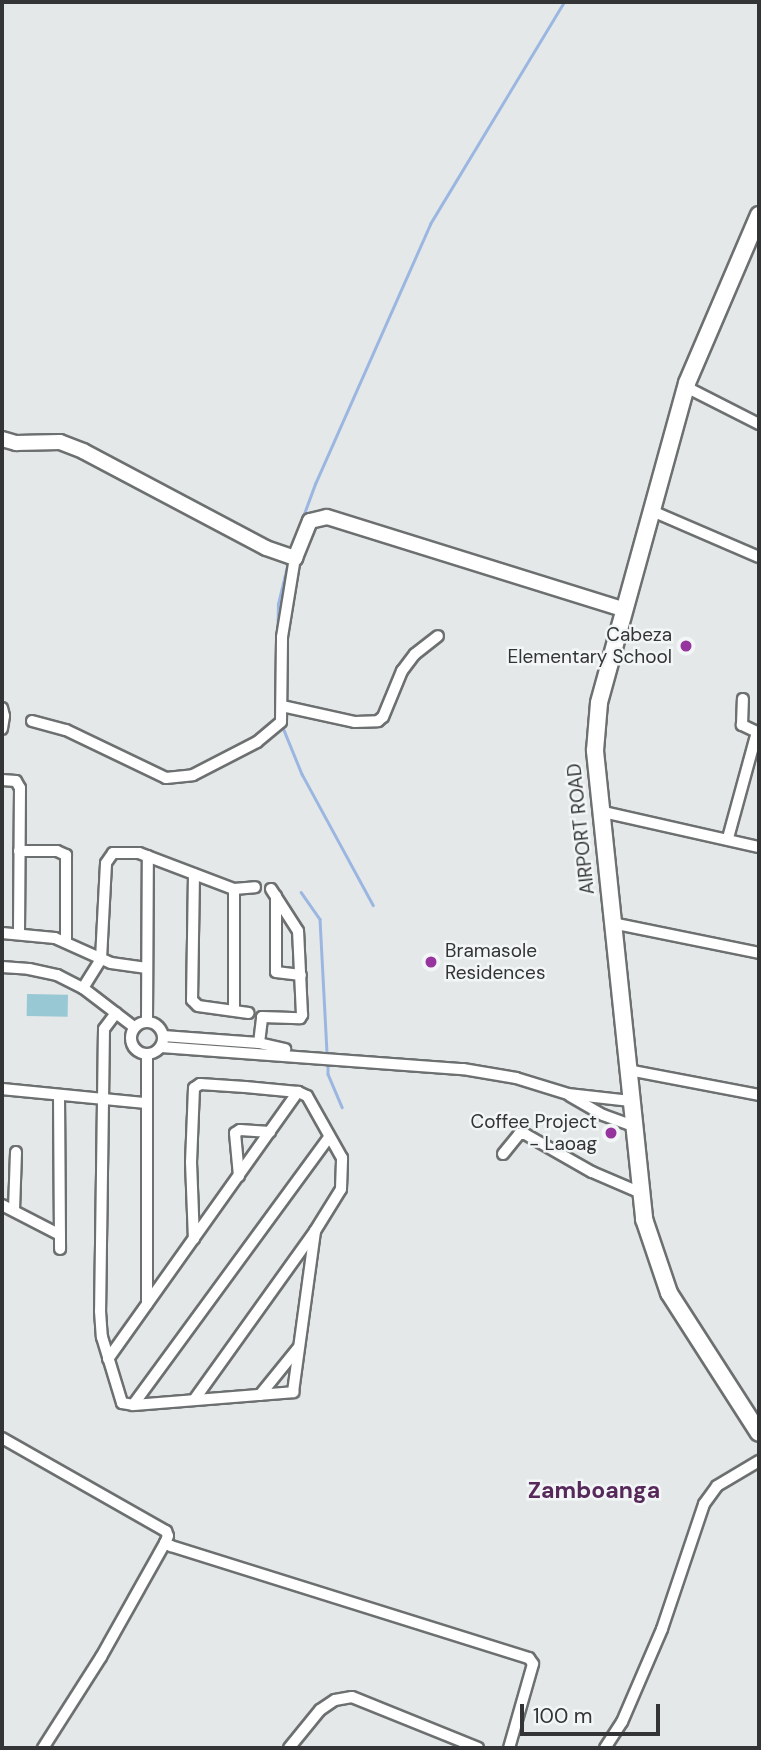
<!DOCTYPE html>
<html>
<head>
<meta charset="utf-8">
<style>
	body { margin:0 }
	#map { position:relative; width:761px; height:1750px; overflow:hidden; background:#e5e8e9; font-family:"DM Sans",sans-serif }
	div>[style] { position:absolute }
	.green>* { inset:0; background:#99c8d5; transform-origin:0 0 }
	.stream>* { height:2.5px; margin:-1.25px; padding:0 1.25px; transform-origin:1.25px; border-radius:1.25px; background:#9bb7e1 }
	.roads { filter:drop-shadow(2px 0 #6d7070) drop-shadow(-2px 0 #6d7070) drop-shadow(0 2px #6d7070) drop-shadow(0 -2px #6d7070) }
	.minor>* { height:10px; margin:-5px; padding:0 5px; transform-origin:5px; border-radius:5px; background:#fff }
	.minor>.ring { margin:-5px; padding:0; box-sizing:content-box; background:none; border:10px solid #fff; border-radius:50% }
	.tertiary>* { height:14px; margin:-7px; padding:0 7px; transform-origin:7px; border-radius:7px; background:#fff }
	.secondary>* { height:16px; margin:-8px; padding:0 8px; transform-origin:8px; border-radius:8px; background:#fff }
	.dots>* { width:19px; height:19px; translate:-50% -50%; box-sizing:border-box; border:4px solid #f2f6f6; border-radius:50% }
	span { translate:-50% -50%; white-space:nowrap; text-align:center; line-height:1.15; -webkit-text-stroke:5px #f2f6f6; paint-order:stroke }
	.poi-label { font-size:19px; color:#333435 }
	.right { translate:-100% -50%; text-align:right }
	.left { translate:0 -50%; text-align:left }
	.street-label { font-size:19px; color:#333435 }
	.quarter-label { font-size:23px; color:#57295b; font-weight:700 }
	.frame { position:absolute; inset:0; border:4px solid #333435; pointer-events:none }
	.scale { position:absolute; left:520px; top:1704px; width:140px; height:32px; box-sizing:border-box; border:4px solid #333435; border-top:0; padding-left:9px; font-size:21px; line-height:24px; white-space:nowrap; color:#333435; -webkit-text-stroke:5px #f2f6f6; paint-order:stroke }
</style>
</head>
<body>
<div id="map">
	<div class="green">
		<div style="left:27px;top:994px;width:41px;height:22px;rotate:1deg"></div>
	</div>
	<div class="stream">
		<div style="left:294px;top:541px;width:61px;rotate:-69.8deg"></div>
		<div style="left:315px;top:484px;width:284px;rotate:-66.1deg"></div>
		<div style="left:430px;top:224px;width:259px;rotate:-58.9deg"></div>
		<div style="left:276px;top:698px;width:94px;rotate:-88.8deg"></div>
		<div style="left:278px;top:604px;width:43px;rotate:-76.6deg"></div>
		<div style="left:284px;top:730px;width:48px;rotate:67.8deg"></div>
		<div style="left:302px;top:774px;width:149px;rotate:61.5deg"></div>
		<div style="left:301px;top:892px;width:33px;rotate:55deg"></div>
		<div style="left:320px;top:919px;width:135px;rotate:87deg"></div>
		<div style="left:328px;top:1061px;width:13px;rotate:90deg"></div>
		<div style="left:328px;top:1074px;width:36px;rotate:67deg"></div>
	</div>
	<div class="roads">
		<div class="minor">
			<div style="left:686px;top:387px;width:82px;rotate:26.9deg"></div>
			<div style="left:652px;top:511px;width:116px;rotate:23.3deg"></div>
			<div style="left:282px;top:706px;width:75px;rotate:12.4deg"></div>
			<div style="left:355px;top:722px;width:23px;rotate:-2deg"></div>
			<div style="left:378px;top:721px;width:6px;rotate:-39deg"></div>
			<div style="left:383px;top:717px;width:50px;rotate:-67.6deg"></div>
			<div style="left:402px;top:671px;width:21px;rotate:-53deg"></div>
			<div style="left:415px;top:654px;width:29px;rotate:-38deg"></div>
			<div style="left:2px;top:708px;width:8px;rotate:76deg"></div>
			<div style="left:4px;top:716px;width:13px;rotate:99deg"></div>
			<div style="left:32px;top:721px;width:35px;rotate:15deg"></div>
			<div style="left:66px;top:730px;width:111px;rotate:25.6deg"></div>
			<div style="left:166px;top:778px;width:27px;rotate:-6deg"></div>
			<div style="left:193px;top:775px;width:72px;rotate:-27.3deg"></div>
			<div style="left:257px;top:742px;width:31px;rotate:-40deg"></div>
			<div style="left:281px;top:722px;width:85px;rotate:-89.3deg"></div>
			<div style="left:282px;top:637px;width:80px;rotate:-80.7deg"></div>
			<div style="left:2px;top:780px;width:14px;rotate:4deg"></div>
			<div style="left:16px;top:781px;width:8px;rotate:60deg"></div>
			<div style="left:20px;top:788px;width:146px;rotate:90.4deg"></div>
			<div style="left:599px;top:811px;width:164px;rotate:12.7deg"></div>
			<div style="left:728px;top:838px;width:110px;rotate:-74.7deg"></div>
			<div style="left:757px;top:732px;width:17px;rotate:-155deg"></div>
			<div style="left:742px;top:725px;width:26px;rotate:-88deg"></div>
			<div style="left:19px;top:851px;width:38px"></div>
			<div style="left:57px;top:851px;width:10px;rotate:24deg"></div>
			<div style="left:66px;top:855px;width:86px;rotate:90deg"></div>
			<div style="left:194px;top:874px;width:126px;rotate:90.9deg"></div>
			<div style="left:192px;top:1000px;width:8px;rotate:45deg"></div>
			<div style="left:198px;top:1006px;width:51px;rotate:7.8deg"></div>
			<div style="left:276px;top:896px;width:76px;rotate:90deg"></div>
			<div style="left:276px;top:972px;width:25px;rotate:7deg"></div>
			<div style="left:612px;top:923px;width:150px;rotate:11.5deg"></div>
			<div style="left:2px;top:933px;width:53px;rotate:5.4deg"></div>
			<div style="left:55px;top:938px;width:61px;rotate:24.1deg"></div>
			<div style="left:111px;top:963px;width:36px;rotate:8deg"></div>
			<div style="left:2px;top:967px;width:27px;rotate:4deg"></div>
			<div style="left:29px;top:969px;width:29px;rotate:12deg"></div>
			<div style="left:57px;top:975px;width:29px;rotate:27deg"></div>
			<div style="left:83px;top:988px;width:64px;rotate:37.4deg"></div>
			<div style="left:83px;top:988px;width:34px;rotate:-58deg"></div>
			<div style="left:101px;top:959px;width:96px;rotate:-87deg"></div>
			<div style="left:106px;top:863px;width:12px;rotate:-55deg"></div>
			<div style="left:113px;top:853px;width:26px"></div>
			<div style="left:139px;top:853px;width:102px;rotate:20.8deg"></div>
			<div style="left:234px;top:889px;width:21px;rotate:-5deg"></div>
			<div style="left:234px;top:1010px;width:121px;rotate:-90deg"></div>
			<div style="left:116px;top:1013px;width:20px;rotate:127deg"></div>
			<div style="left:104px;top:1029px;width:282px;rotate:90.8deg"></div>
			<div style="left:100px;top:1311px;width:26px;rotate:86deg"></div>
			<div style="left:102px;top:1337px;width:69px;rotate:73.1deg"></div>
			<div style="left:122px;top:1403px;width:11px;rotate:10deg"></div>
			<div style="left:133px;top:1405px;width:161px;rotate:-4.6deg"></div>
			<div style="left:293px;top:1392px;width:162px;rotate:-82.2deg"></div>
			<div style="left:147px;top:1021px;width:165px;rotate:-89.7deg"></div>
			<div class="ring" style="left:131px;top:1022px;width:22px;height:22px"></div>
			<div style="left:163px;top:1036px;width:96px;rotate:4.2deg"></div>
			<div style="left:259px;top:1043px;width:27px;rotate:13deg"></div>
			<div style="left:259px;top:1043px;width:26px;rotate:-83deg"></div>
			<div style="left:262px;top:1017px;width:38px;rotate:2deg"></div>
			<div style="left:300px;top:1018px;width:4px;rotate:-56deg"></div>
			<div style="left:302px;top:1015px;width:84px;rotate:-92.7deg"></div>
			<div style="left:298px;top:931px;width:50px;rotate:-122.7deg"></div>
			<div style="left:161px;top:1047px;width:303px;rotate:4.2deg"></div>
			<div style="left:463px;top:1069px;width:54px;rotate:9.6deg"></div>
			<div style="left:516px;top:1078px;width:54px;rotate:17.1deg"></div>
			<div style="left:568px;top:1094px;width:63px;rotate:6.3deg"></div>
			<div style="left:147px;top:1055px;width:249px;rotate:90deg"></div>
			<div style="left:628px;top:1070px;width:133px;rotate:10.8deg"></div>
			<div style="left:2px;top:1089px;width:145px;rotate:5.6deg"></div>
			<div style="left:59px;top:1096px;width:153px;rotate:89.6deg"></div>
			<div style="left:570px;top:1096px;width:38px;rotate:30deg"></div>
			<div style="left:603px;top:1115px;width:33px;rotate:20deg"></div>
			<div style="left:503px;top:1154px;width:26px;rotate:-51deg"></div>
			<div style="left:519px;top:1134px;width:6px"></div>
			<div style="left:525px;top:1134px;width:77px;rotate:29.6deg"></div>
			<div style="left:592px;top:1172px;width:53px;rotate:23.2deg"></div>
			<div style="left:239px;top:1176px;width:43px;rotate:-95.3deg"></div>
			<div style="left:235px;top:1133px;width:6px;rotate:-31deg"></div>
			<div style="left:240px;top:1130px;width:30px;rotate:4deg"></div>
			<div style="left:2px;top:1205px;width:65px;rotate:27.3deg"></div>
			<div style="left:14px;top:1210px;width:58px;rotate:-88deg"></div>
			<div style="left:108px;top:1359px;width:328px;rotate:-54.6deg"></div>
			<div style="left:260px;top:1395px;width:60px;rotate:-51deg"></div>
			<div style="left:194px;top:1400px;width:208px;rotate:-54.4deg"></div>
			<div style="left:315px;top:1231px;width:49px;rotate:-58.2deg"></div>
			<div style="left:341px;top:1189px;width:31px;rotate:-88deg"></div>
			<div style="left:342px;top:1158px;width:71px;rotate:-119.4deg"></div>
			<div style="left:307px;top:1096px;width:10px;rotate:-156deg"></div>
			<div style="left:298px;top:1092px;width:53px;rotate:-174.6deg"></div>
			<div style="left:245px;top:1087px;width:45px;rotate:-176.2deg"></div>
			<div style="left:200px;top:1084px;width:7px;rotate:146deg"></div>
			<div style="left:194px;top:1088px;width:74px;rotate:92.3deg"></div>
			<div style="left:191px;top:1162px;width:77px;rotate:87.8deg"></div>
			<div style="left:133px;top:1405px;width:332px;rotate:-53.8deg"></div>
			<div style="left:2px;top:1438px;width:189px;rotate:29.6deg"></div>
			<div style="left:166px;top:1531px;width:5px;rotate:68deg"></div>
			<div style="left:168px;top:1536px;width:8px;rotate:113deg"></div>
			<div style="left:165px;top:1543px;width:7px;rotate:27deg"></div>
			<div style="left:171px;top:1546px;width:375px;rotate:17.4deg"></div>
			<div style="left:529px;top:1658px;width:7px;rotate:56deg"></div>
			<div style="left:533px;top:1664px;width:87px;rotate:105.9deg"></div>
			<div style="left:43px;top:1748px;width:108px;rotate:-57.5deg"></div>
			<div style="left:101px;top:1657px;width:131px;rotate:-60.7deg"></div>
			<div style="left:289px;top:1748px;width:49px;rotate:-50.8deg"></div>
			<div style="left:320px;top:1710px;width:18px;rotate:-34deg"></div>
			<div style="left:335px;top:1700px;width:17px;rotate:-10deg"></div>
			<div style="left:352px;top:1697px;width:136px;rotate:22deg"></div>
			<div style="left:605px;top:1748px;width:31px;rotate:-57deg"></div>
			<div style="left:622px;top:1722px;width:101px;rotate:-66.7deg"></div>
			<div style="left:662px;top:1629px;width:132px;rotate:-71.4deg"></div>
			<div style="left:704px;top:1504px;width:22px;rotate:-54deg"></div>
			<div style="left:717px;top:1486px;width:49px;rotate:-30.8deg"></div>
		</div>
		<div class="tertiary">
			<div style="left:2px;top:439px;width:15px;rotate:16deg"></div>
			<div style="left:16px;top:443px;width:44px;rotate:-1.3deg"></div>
			<div style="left:60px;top:442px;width:25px;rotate:21deg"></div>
			<div style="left:83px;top:451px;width:207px;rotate:27.9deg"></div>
			<div style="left:266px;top:548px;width:31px;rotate:19deg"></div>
			<div style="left:295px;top:558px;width:40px;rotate:-68deg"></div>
			<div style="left:310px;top:521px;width:17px;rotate:-13deg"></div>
			<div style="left:327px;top:517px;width:312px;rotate:17.3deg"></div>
		</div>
		<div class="secondary">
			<div style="left:759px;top:215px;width:183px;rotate:113.2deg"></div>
			<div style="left:687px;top:383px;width:332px;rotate:105.4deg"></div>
			<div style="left:599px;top:703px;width:48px;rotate:94.8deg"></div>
			<div style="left:595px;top:751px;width:471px;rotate:84deg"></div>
			<div style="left:644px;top:1219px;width:78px;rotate:71.3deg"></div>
			<div style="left:669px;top:1293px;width:166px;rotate:57.3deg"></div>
		</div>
	</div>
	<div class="dots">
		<div style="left:686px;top:646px;background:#95359d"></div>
		<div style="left:431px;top:962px;background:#95359d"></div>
		<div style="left:611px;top:1133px;background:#95359d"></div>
	</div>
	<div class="poi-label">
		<span class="right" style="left:672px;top:646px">Cabeza<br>Elementary School</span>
		<span class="left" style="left:445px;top:962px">Bramasole<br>Residences</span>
		<span class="right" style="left:597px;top:1133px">Coffee Project<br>- Laoag</span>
	</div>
	<div class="street-label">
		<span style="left:581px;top:829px;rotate:-96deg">AIRPORT ROAD</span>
	</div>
	<div class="quarter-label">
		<span style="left:594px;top:1490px">Zamboanga</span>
	</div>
	<div class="frame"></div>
	<div class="scale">100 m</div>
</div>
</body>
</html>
